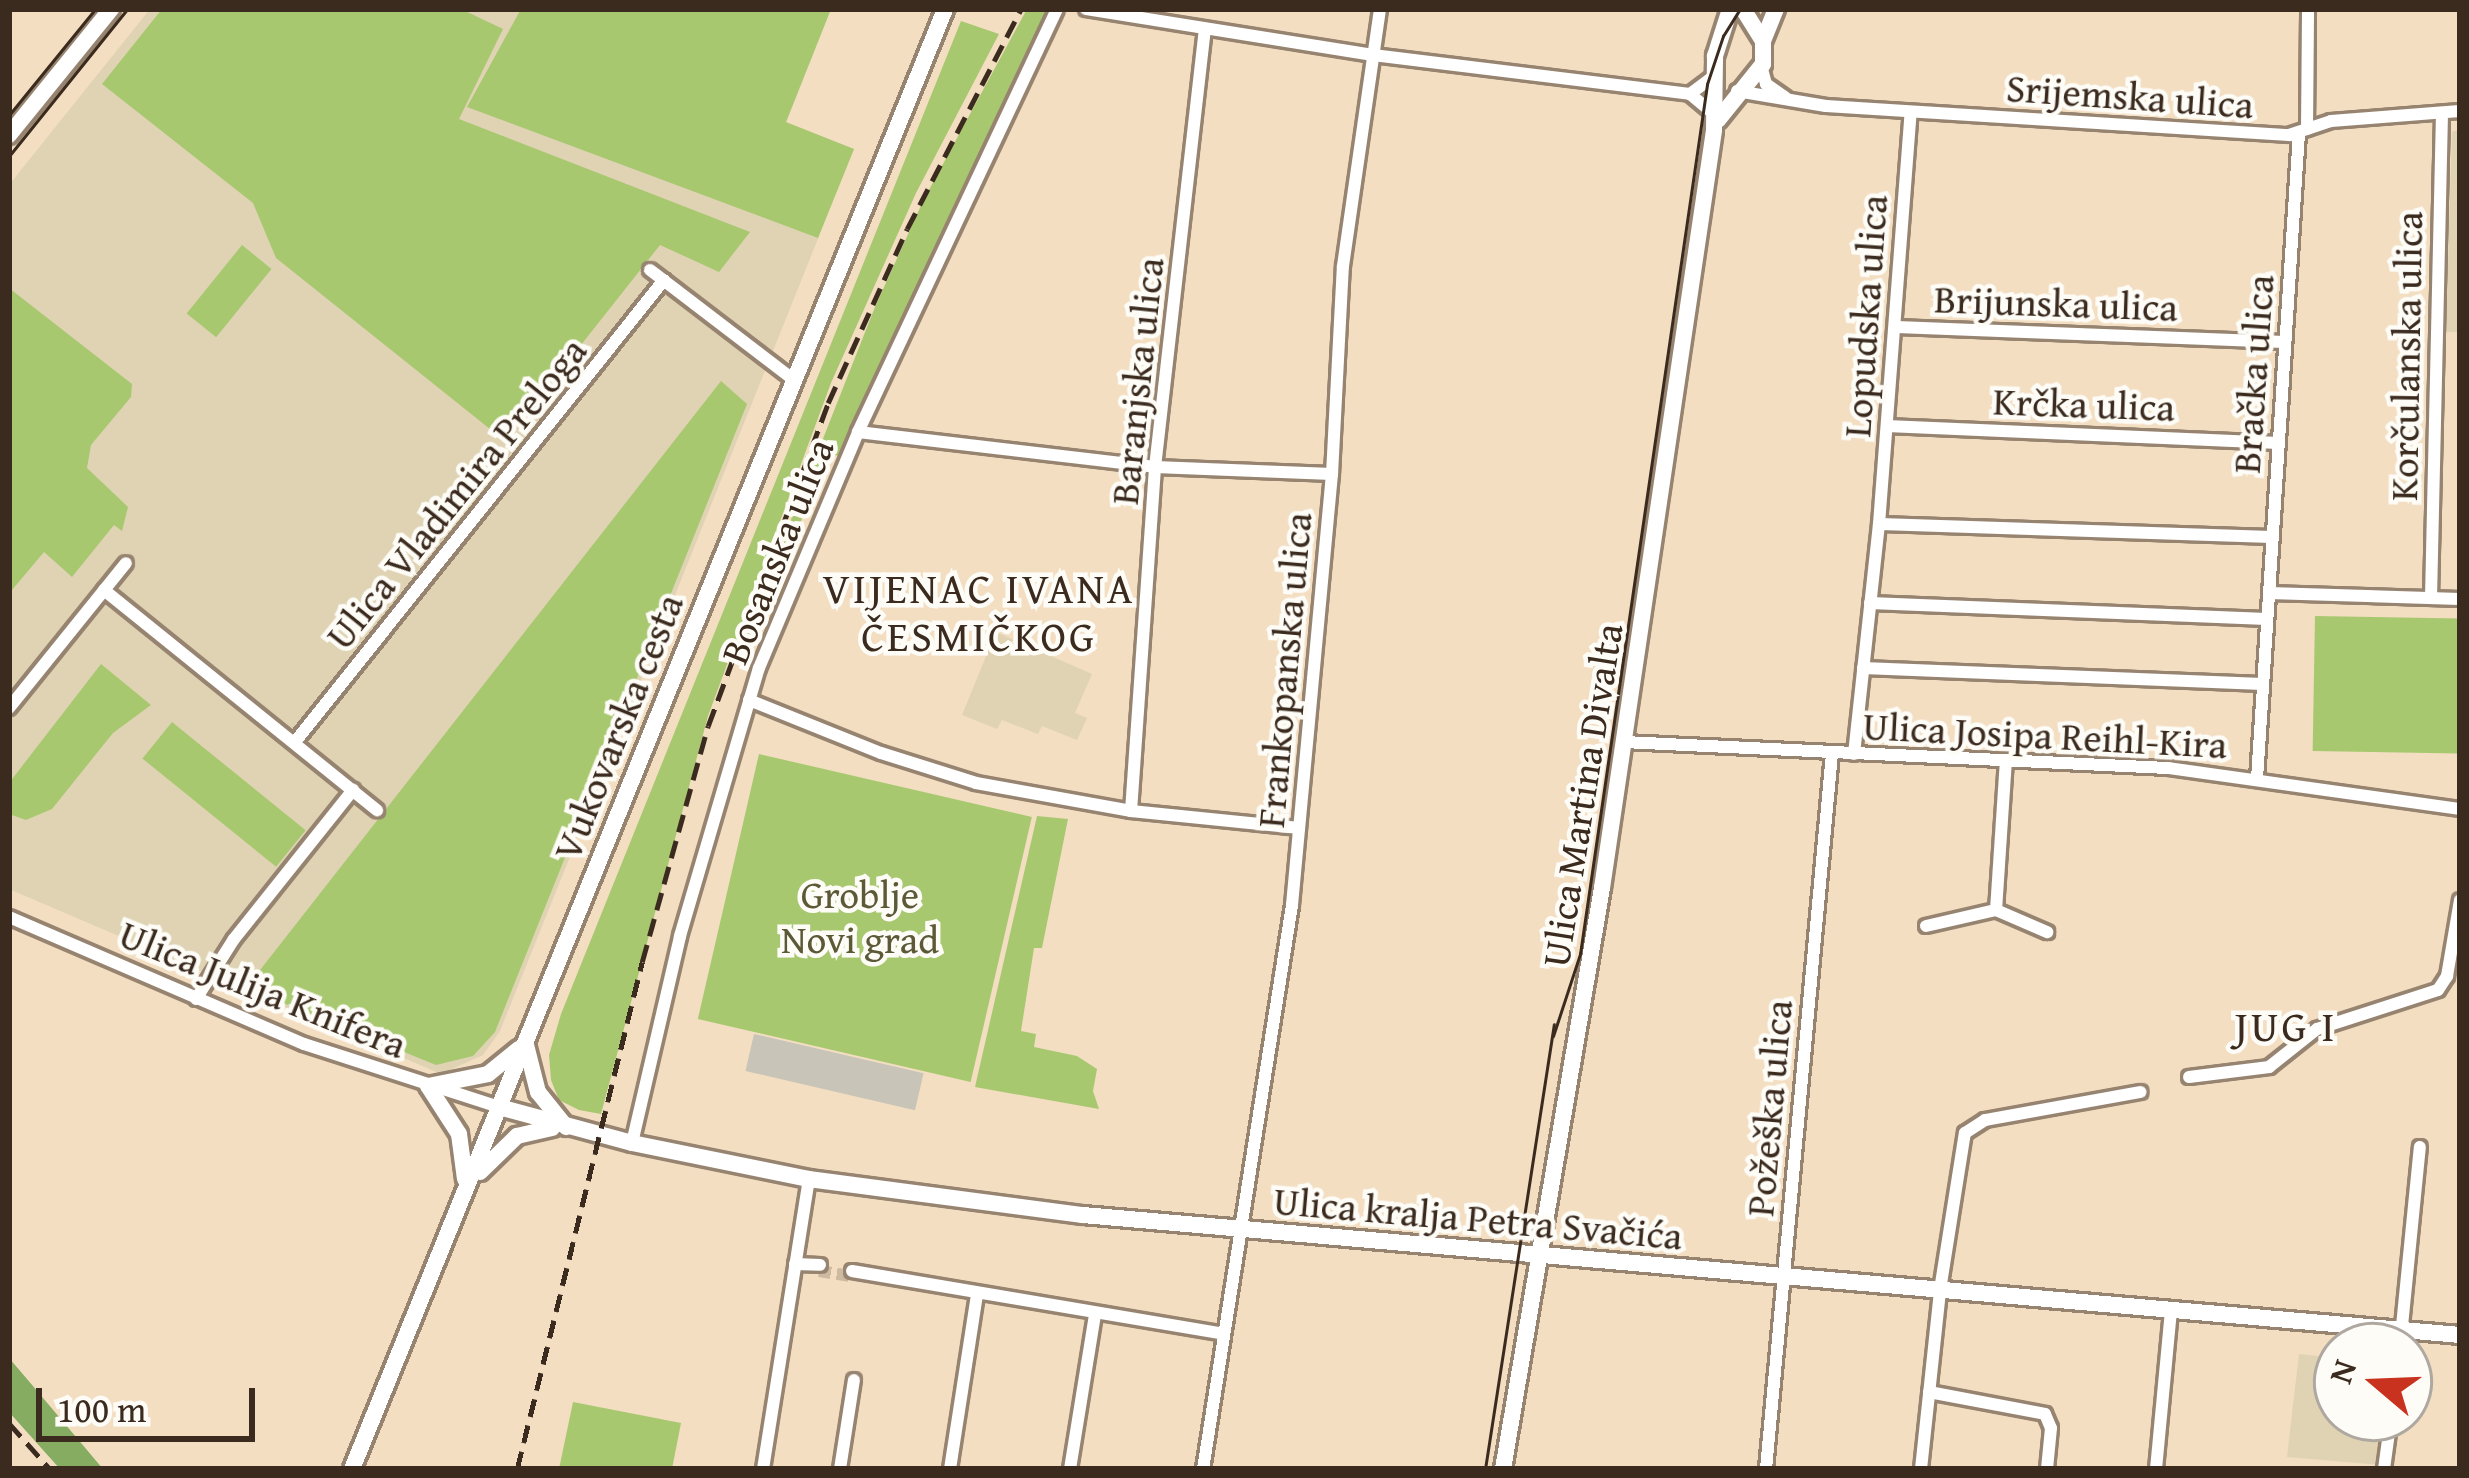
<!DOCTYPE html>
<html>
<head>
<meta charset="utf-8">
<style>
	body { margin:0 }
	#map { position:relative; width:2469px; height:1478px; overflow:hidden; background:#f3dec2; font-family:"Gentium Book Plus",serif }
	div>[style] { position:absolute }
	.built>* { inset:0; background:#dfd3b4 }
	.industrial>* { inset:0; background:#c8c4b8; transform-origin:0 0 }
	.green>* { inset:0; background:#a8c870; transform-origin:0 0 }
	.forest>* { inset:0; background:#86ac62 }
	.street-tunnel>* { height:12px; margin-top:-6px; transform-origin:0; background:repeating-linear-gradient(90deg,#cebaa1 0 12px,transparent 0 18px) }
	.roads { filter:drop-shadow(3px 0 #978470) drop-shadow(-3px 0 #978470) drop-shadow(0 3px #978470) drop-shadow(0 -3px #978470) }
	.street>* { height:12px; margin:-6px; padding:0 6px; transform-origin:6px; border-radius:6px; background:#fff }
	.secondary>* { height:16px; margin:-8px; padding:0 8px; transform-origin:8px; border-radius:8px; background:#fff }
	.tram>* { height:3px; margin:-1.5px; padding:0 1.5px; transform-origin:1.5px; border-radius:1.5px; background:#3b2a1e }
	.rail>* { height:4.5px; margin-top:-2.25px; transform-origin:0; background:repeating-linear-gradient(90deg,#3b2a1e 0 18px,transparent 0 27px) }
	span { translate:-50% -50%; white-space:nowrap; text-align:center; line-height:1.15; -webkit-text-stroke:9px #fdfcf7; paint-order:stroke }
	.street-label { font-size:39px; color:#3b2a1e }
	.park-label { font-size:39px; color:#5c5937 }
	.neighbourhood-label { font-size:42px; color:#3b2a1e; letter-spacing:3px }
	.frame { position:absolute; inset:0; border:12px solid #3b2a1e; pointer-events:none }
	.north { position:absolute; left:2313px; top:1322px; width:120px; height:120px; box-sizing:border-box; background:#fdfcf7; border:3px solid #afa8a0; border-radius:50%; rotate:289deg; font-size:33px; font-weight:700; line-height:48px; text-align:center; color:#3b2a1e }
	.north::after { content:''; display:block; margin:auto; width:42px; height:54px; background:#c8321e; clip-path:polygon(50% 0,100% 100%,50% 72%,0 100%) }
	.scale { position:absolute; left:36px; top:1388px; width:219px; height:54px; box-sizing:border-box; border:6px solid #3b2a1e; border-top:0; padding-left:15px; font-size:36px; line-height:42px; white-space:nowrap; color:#3b2a1e; -webkit-text-stroke:9px #fdfcf7; paint-order:stroke }
</style>
</head>
<body>
<div id="map">
	<div class="built">
		<div style="clip-path:polygon(150px 9px,831px 9px,786px 123px,854px 149px,500px 1031px,483px 1055px,441px 1074px,9px 889px,9px 185px)"></div>
		<div style="clip-path:polygon(2460px 129px,2460px 332px,2446px 332px,2452px 132px)"></div>
		<div style="clip-path:polygon(996px 632px,1092px 674px,1075px 713px,1087px 718px,1077px 740px,1042px 726px,1038px 734px,1002px 720px,997px 729px,962px 715px)"></div>
		<div style="clip-path:polygon(2299px 1354px,2337px 1358px,2337px 1418px,2387px 1418px,2381px 1465px,2287px 1457px)"></div>
	</div>
	<div class="industrial">
		<div style="left:754px;top:1034px;width:174px;height:38px;rotate:13deg"></div>
	</div>
	<div class="green">
		<div style="clip-path:polygon(162px 9px,461px 9px,503px 29px,459px 119px,750px 232px,719px 272px,660px 245px,505px 441px,276px 258px,253px 203px,102px 84px)"></div>
		<div style="clip-path:polygon(521px 9px,831px 9px,786px 122px,854px 149px,818px 238px,467px 107px)"></div>
		<div style="clip-path:polygon(1027px 9px,1050px 9px,841px 457px,830px 453px,751px 638px,745px 636px,875px 307px,924px 199px)"></div>
		<div style="clip-path:polygon(961px 21px,999px 34px,916px 193px,831px 383px,708px 716px,601px 1114px,579px 1110px,559px 1100px,551px 1080px,549px 1055px,561px 1014px)"></div>
		<div style="left:242px;top:245px;width:38px;height:88px;rotate:39deg"></div>
		<div style="clip-path:polygon(9px 288px,132px 384px,131px 397px,91px 445px,87px 468px,128px 507px,122px 531px,114px 525px,72px 577px,44px 552px,12px 590px)"></div>
		<div style="clip-path:polygon(721px 381px,747px 404px,495px 1032px,473px 1056px,436px 1065px,246px 988px)"></div>
		<div style="left:2315px;top:616px;width:145px;height:135px;rotate:1deg"></div>
		<div style="clip-path:polygon(101px 664px,151px 705px,113px 733px,52px 809px,26px 820px,9px 814px,9px 783px)"></div>
		<div style="left:172px;top:722px;width:172px;height:47px;rotate:39deg"></div>
		<div style="left:759px;top:754px;width:280px;height:272px;rotate:13deg"></div>
		<div style="clip-path:polygon(1037px 816px,1068px 819px,1042px 948px,1034px 948px,1021px 1031px,1036px 1034px,1034px 1047px,1077px 1056px,1097px 1069px,1093px 1091px,1099px 1109px,975px 1087px)"></div>
		<div style="clip-path:polygon(573px 1402px,681px 1423px,672px 1469px,559px 1469px)"></div>
	</div>
	<div class="forest">
		<div style="clip-path:polygon(9px 1358px,27px 1379px,103px 1469px,60px 1469px,9px 1412px)"></div>
	</div>
	<div class="street-tunnel">
		<div style="left:819px;top:1271px;width:32px;rotate:9deg"></div>
	</div>
	<div class="roads">
		<div class="street">
			<div style="left:1086px;top:9px;width:291px;rotate:9.1deg"></div>
			<div style="left:1373px;top:55px;width:319px;rotate:7deg"></div>
			<div style="left:1762px;top:69px;width:16px;rotate:75deg"></div>
			<div style="left:1766px;top:84px;width:24px;rotate:35deg"></div>
			<div style="left:1714px;top:76px;width:30px;rotate:143deg"></div>
			<div style="left:1690px;top:94px;width:33px;rotate:40deg"></div>
			<div style="left:1737px;top:91px;width:90px;rotate:9.6deg"></div>
			<div style="left:1826px;top:106px;width:464px;rotate:3.6deg"></div>
			<div style="left:2289px;top:135px;width:44px;rotate:-18.4deg"></div>
			<div style="left:2331px;top:121px;width:129px;rotate:-4.4deg"></div>
			<div style="left:2307px;top:129px;width:120px;rotate:-89.5deg"></div>
			<div style="left:650px;top:270px;width:181px;rotate:37.4deg"></div>
			<div style="left:1896px;top:327px;width:389px;rotate:2.2deg"></div>
			<div style="left:1887px;top:426px;width:392px;rotate:2.5deg"></div>
			<div style="left:858px;top:432px;width:299px;rotate:6.7deg"></div>
			<div style="left:1155px;top:467px;width:177px;rotate:2.3deg"></div>
			<div style="left:1879px;top:524px;width:394px;rotate:1.9deg"></div>
			<div style="left:104px;top:590px;width:351px;rotate:38.9deg"></div>
			<div style="left:2269px;top:593px;width:191px;rotate:1.8deg"></div>
			<div style="left:2431px;top:598px;width:482px;rotate:-88.7deg"></div>
			<div style="left:1870px;top:603px;width:397px;rotate:2.3deg"></div>
			<div style="left:1863px;top:668px;width:400px;rotate:2.3deg"></div>
			<div style="left:749px;top:700px;width:142px;rotate:21.9deg"></div>
			<div style="left:881px;top:753px;width:100px;rotate:17.5deg"></div>
			<div style="left:976px;top:783px;width:158px;rotate:10.2deg"></div>
			<div style="left:1131px;top:811px;width:169px;rotate:5.8deg"></div>
			<div style="left:9px;top:708px;width:186px;rotate:-51.1deg"></div>
			<div style="left:295px;top:742px;width:591px;rotate:-51.39deg"></div>
			<div style="left:1624px;top:742px;width:545px;rotate:2.74deg"></div>
			<div style="left:2168px;top:768px;width:295px;rotate:8deg"></div>
			<div style="left:1854px;top:754px;width:231px;rotate:-83.8deg"></div>
			<div style="left:1879px;top:524px;width:413px;rotate:-85.6deg"></div>
			<div style="left:2257px;top:779px;width:647px;rotate:-86.28deg"></div>
			<div style="left:1131px;top:811px;width:345px;rotate:-86deg"></div>
			<div style="left:1155px;top:467px;width:440px;rotate:-83.5deg"></div>
			<div style="left:1996px;top:910px;width:56px;rotate:23.3deg"></div>
			<div style="left:9px;top:917px;width:321px;rotate:23.3deg"></div>
			<div style="left:304px;top:1044px;width:205px;rotate:17.9deg"></div>
			<div style="left:1926px;top:926px;width:72px;rotate:-12.9deg"></div>
			<div style="left:1996px;top:910px;width:149px;rotate:-86.2deg"></div>
			<div style="left:196px;top:999px;width:71px;rotate:-57.7deg"></div>
			<div style="left:234px;top:939px;width:191px;rotate:-51.4deg"></div>
			<div style="left:2189px;top:1077px;width:81px;rotate:-7.1deg"></div>
			<div style="left:2269px;top:1067px;width:61px;rotate:-38.4deg"></div>
			<div style="left:2317px;top:1029px;width:127px;rotate:-17.9deg"></div>
			<div style="left:2438px;top:990px;width:17px;rotate:-57deg"></div>
			<div style="left:2447px;top:976px;width:77px;rotate:-80.3deg"></div>
			<div style="left:632px;top:1143px;width:212px;rotate:-76.9deg"></div>
			<div style="left:680px;top:936px;width:279px;rotate:-73.6deg"></div>
			<div style="left:759px;top:668px;width:256px;rotate:-67.2deg"></div>
			<div style="left:858px;top:432px;width:467px;rotate:-64.8deg"></div>
			<div style="left:795px;top:1264px;width:25px;rotate:2deg"></div>
			<div style="left:852px;top:1271px;width:376px;rotate:9.6deg"></div>
			<div style="left:2400px;top:1346px;width:200px;rotate:-84.3deg"></div>
			<div style="left:1929px;top:1392px;width:118px;rotate:10.7deg"></div>
			<div style="left:2045px;top:1414px;width:15px;rotate:67deg"></div>
			<div style="left:2051px;top:1428px;width:41px;rotate:95.6deg"></div>
			<div style="left:763px;top:1469px;width:294px;rotate:-81deg"></div>
			<div style="left:840px;top:1469px;width:90px;rotate:-81.1deg"></div>
			<div style="left:950px;top:1469px;width:176px;rotate:-81.2deg"></div>
			<div style="left:1070px;top:1469px;width:157px;rotate:-80.8deg"></div>
			<div style="left:1203px;top:1469px;width:571px;rotate:-81.03deg"></div>
			<div style="left:1292px;top:905px;width:433px;rotate:-84.7deg"></div>
			<div style="left:1332px;top:474px;width:208px;rotate:-87deg"></div>
			<div style="left:1343px;top:266px;width:260px;rotate:-81.8deg"></div>
			<div style="left:1766px;top:1469px;width:719px;rotate:-84.73deg"></div>
			<div style="left:1921px;top:1469px;width:180px;rotate:-83.9deg"></div>
			<div style="left:1940px;top:1290px;width:159px;rotate:-81deg"></div>
			<div style="left:1965px;top:1133px;width:24px;rotate:-33deg"></div>
			<div style="left:1985px;top:1120px;width:158px;rotate:-10.2deg"></div>
			<div style="left:2156px;top:1469px;width:160px;rotate:-84.6deg"></div>
			<div style="left:2384px;top:1469px;width:51px;rotate:-82.2deg"></div>
		</div>
		<div class="secondary">
			<div style="left:1763px;top:41px;width:35px;rotate:-68deg"></div>
			<div style="left:1718px;top:120px;width:72px;rotate:-51.2deg"></div>
			<div style="left:1763px;top:64px;width:23px;rotate:-90deg"></div>
			<div style="left:1763px;top:41px;width:38px;rotate:-122deg"></div>
			<div style="left:9px;top:135px;width:162px;rotate:-51deg"></div>
			<div style="left:526px;top:1045px;width:49px;rotate:75.7deg"></div>
			<div style="left:538px;top:1092px;width:45px;rotate:51.3deg"></div>
			<div style="left:428px;top:1086px;width:57px;rotate:57.1deg"></div>
			<div style="left:459px;top:1134px;width:45px;rotate:82.4deg"></div>
			<div style="left:428px;top:1086px;width:61px;rotate:-11.3deg"></div>
			<div style="left:488px;top:1074px;width:40px;rotate:-39deg"></div>
			<div style="left:499px;top:1107px;width:138px;rotate:15.1deg"></div>
			<div style="left:632px;top:1143px;width:181px;rotate:11.5deg"></div>
			<div style="left:809px;top:1179px;width:276px;rotate:7.5deg"></div>
			<div style="left:1083px;top:1215px;width:1382px;rotate:4.98deg"></div>
			<div style="left:480px;top:1172px;width:52px;rotate:-44.2deg"></div>
			<div style="left:517px;top:1136px;width:36px;rotate:-13deg"></div>
			<div style="left:352px;top:1469px;width:1576px;rotate:-67.89deg"></div>
			<div style="left:1503px;top:1469px;width:589px;rotate:-80.33deg"></div>
			<div style="left:1602px;top:888px;width:766px;rotate:-81.59deg"></div>
			<div style="left:1714px;top:130px;width:74px;rotate:-89.2deg"></div>
			<div style="left:1715px;top:56px;width:49px;rotate:-72.3deg"></div>
		</div>
	</div>
	<div class="tram">
		<div style="left:9px;top:115px;width:136px;rotate:-50.9deg"></div>
		<div style="left:9px;top:156px;width:189px;rotate:-51.2deg"></div>
		<div style="left:1553px;top:1036px;width:86px;rotate:-71.8deg"></div>
		<div style="left:1580px;top:954px;width:879px;rotate:-81.69deg"></div>
		<div style="left:1707px;top:84px;width:51px;rotate:-71.6deg"></div>
		<div style="left:1723px;top:36px;width:32px;rotate:-58deg"></div>
		<div style="left:1485px;top:1469px;width:450px;rotate:-81.2deg"></div>
	</div>
	<div class="rail">
		<div style="left:9px;top:1423px;width:62px;rotate:48.3deg"></div>
		<div style="left:517px;top:1469px;width:522px;rotate:-76.15deg"></div>
		<div style="left:642px;top:962px;width:245px;rotate:-74.4deg"></div>
		<div style="left:708px;top:726px;width:345px;rotate:-69.6deg"></div>
		<div style="left:828px;top:403px;width:191px;rotate:-65.6deg"></div>
		<div style="left:907px;top:229px;width:248px;rotate:-62.6deg"></div>
	</div>
	<div class="street-label">
		<span style="left:2130px;top:96px;rotate:4deg">Srijemska ulica</span>
		<span style="left:2056px;top:303px;rotate:2deg">Brijunska ulica</span>
		<span style="left:1865px;top:316px;rotate:-86deg">Lopudska ulica</span>
		<span style="left:2406px;top:356px;rotate:-89deg">Korčulanska ulica</span>
		<span style="left:2253px;top:374px;rotate:-86deg">Bračka ulica</span>
		<span style="left:1137px;top:381px;rotate:-84deg">Baranjska ulica</span>
		<span style="left:2084px;top:404px;rotate:2deg">Krčka ulica</span>
		<span style="left:456px;top:493px;rotate:-51deg">Ulica Vladimira Preloga</span>
		<span style="left:777px;top:551px;rotate:-68deg">Bosanska ulica</span>
		<span style="left:1284px;top:670px;rotate:-85deg">Frankopanska ulica</span>
		<span style="left:618px;top:727px;rotate:-68deg">Vukovarska cesta</span>
		<span style="left:2045px;top:735px;rotate:3deg">Ulica Josipa Reihl-Kira</span>
		<span style="left:1582px;top:795px;rotate:-81deg">Ulica Martina Divalta</span>
		<span style="left:263px;top:989px;rotate:22deg">Ulica Julija Knifera</span>
		<span style="left:1769px;top:1108px;rotate:-85deg">Požeška ulica</span>
		<span style="left:1478px;top:1218px;rotate:5deg">Ulica kralja Petra Svačića</span>
	</div>
	<div class="park-label">
		<span style="left:860px;top:917px">Groblje<br>Novi grad</span>
	</div>
	<div class="neighbourhood-label">
		<span style="left:979px;top:612px">VIJENAC IVANA<br>ČESMIČKOG</span>
		<span style="left:2286px;top:1026px">JUG I</span>
	</div>
	<div class="frame"></div>
	<div class="north">N</div>
	<div class="scale">100 m</div>
</div>
</body>
</html>
